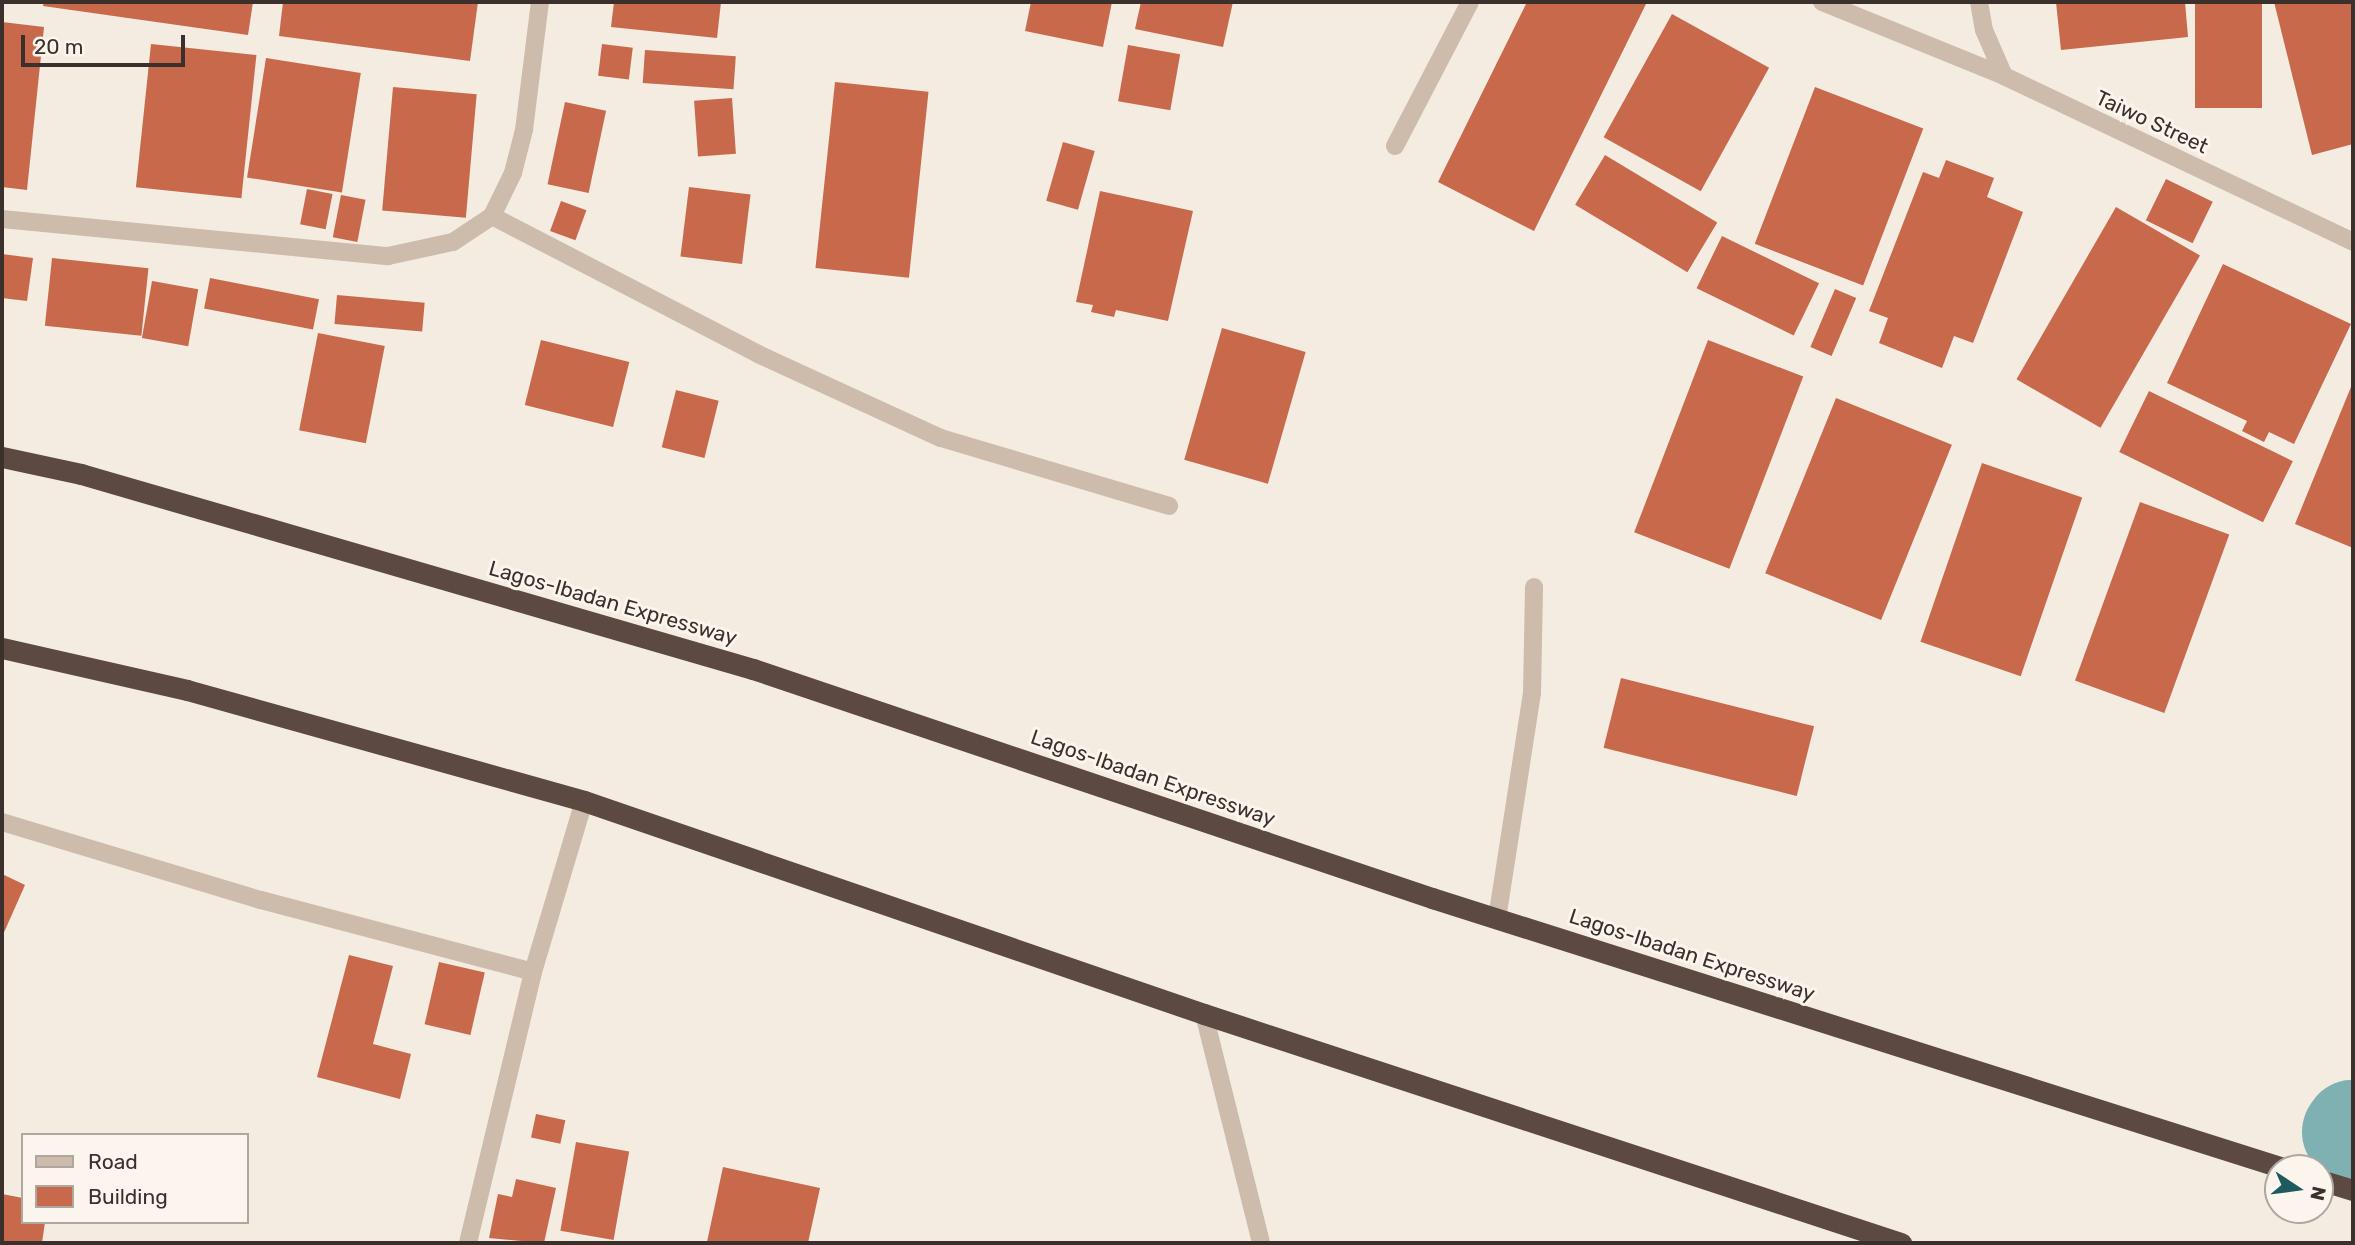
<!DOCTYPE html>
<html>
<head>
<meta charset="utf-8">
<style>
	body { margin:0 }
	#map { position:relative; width:2355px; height:1245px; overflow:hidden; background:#f4ebe1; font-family:Rubik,sans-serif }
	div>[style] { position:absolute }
	.river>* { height:98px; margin:-49px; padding:0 49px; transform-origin:49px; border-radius:49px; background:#7fb0b2 }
	.building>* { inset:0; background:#c8694b; transform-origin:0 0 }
	.minor>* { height:18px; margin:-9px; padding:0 9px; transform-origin:9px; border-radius:9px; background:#cdbbac }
	.tertiary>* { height:18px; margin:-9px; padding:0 9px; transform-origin:9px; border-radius:9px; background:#cdbbac }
	.motorway>* { height:21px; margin:-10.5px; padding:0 10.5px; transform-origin:10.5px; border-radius:10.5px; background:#5c4a42 }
	span { translate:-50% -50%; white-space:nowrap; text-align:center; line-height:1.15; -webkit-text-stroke:6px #fbf5ee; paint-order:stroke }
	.street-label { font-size:21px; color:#3b302b }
	.frame { position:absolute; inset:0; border:4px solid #3b302b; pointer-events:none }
	.legend { position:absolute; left:21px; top:1133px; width:228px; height:91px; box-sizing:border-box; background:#fbf5ee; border:2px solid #aea6a0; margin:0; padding:9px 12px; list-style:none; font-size:21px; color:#3b302b }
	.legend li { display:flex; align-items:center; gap:14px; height:35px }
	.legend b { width:35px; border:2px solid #aea6a0 }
	.north { position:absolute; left:2264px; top:1154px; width:70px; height:70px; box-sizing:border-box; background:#fbf5ee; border:2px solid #aea6a0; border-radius:50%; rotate:103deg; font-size:19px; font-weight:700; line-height:28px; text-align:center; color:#3b302b }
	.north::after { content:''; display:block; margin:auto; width:24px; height:32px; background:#1f5a5e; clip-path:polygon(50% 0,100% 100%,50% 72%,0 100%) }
	.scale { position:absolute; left:21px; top:35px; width:164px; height:32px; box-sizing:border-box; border:4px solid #3b302b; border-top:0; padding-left:9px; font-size:21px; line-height:24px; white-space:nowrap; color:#3b302b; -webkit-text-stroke:5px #fbf5ee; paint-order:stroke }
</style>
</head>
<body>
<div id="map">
	<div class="river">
		<div style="left:2351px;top:1132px;width:4px;rotate:-56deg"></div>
	</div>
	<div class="building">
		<div style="clip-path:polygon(44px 2px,253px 2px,248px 35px,43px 6px)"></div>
		<div style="clip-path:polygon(283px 2px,478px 2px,470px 61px,279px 36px)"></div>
		<div style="clip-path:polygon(614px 2px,721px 2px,717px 38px,611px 27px)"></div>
		<div style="clip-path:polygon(1031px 2px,1112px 2px,1103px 47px,1025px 31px)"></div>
		<div style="clip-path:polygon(1141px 2px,1233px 2px,1223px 47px,1135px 29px)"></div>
		<div style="clip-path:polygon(1527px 2px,1647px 2px,1534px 231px,1438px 182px)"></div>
		<div style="clip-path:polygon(2056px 2px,2185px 2px,2188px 37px,2061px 50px)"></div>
		<div style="left:2195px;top:2px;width:67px;height:106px"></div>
		<div style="clip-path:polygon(2274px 2px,2353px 2px,2353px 144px,2312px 155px)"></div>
		<div style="left:1672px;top:14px;width:111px;height:141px;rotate:29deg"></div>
		<div style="clip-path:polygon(2px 22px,44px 27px,27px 190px,2px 187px)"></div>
		<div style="left:151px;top:44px;width:106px;height:144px;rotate:6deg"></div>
		<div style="left:602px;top:44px;width:31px;height:32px;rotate:7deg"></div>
		<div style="left:1128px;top:45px;width:53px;height:57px;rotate:10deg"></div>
		<div style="left:645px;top:50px;width:91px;height:33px;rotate:4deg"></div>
		<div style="left:266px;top:58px;width:96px;height:121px;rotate:9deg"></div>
		<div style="left:835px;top:82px;width:94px;height:187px;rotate:6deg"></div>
		<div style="left:393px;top:87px;width:84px;height:124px;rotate:5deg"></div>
		<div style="left:1815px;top:87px;width:116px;height:168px;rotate:21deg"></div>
		<div style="left:732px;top:98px;width:56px;height:38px;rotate:86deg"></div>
		<div style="left:565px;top:102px;width:42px;height:84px;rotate:12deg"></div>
		<div style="left:1063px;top:142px;width:33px;height:61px;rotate:16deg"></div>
		<div style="left:1605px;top:155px;width:131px;height:58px;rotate:31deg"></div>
		<div style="clip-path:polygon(1946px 160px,1994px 178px,1987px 197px,2023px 212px,1973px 343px,1954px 336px,1942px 368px,1879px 343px,1888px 318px,1869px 311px,1923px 172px,1939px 178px)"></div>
		<div style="left:2166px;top:179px;width:52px;height:46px;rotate:26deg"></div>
		<div style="left:689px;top:187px;width:62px;height:70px;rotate:7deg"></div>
		<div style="left:307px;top:189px;width:26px;height:36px;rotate:11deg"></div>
		<div style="clip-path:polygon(1100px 191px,1193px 211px,1168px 321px,1116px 310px,1114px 317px,1091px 312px,1093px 305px,1076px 302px)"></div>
		<div style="left:341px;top:195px;width:25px;height:43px;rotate:11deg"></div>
		<div style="left:561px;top:201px;width:27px;height:32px;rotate:20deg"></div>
		<div style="left:2116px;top:207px;width:97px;height:199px;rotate:30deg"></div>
		<div style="left:1722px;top:236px;width:108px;height:58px;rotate:26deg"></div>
		<div style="clip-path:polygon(2px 254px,33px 258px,27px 301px,2px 298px)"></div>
		<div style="left:52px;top:258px;width:97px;height:68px;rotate:6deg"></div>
		<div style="clip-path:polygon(2223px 264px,2351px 324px,2294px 444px,2269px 432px,2264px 442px,2242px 431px,2247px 421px,2167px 383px)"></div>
		<div style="left:210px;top:278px;width:111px;height:31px;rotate:11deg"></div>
		<div style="left:152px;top:281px;width:47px;height:58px;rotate:10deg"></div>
		<div style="left:1835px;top:289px;width:23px;height:63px;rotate:23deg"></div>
		<div style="left:337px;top:295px;width:88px;height:29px;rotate:5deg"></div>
		<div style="left:1222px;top:328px;width:87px;height:137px;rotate:16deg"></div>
		<div style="left:318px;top:333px;width:68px;height:99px;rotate:11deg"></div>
		<div style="left:541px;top:340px;width:91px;height:67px;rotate:14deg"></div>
		<div style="left:1708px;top:340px;width:102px;height:206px;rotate:21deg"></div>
		<div style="clip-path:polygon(2353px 382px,2353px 548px,2295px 524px)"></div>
		<div style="left:676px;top:390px;width:44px;height:59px;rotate:14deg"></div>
		<div style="left:2149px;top:391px;width:160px;height:68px;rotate:26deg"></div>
		<div style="left:1836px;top:398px;width:125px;height:189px;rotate:22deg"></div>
		<div style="left:1982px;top:463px;width:106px;height:189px;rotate:19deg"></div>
		<div style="left:2140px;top:502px;width:95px;height:190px;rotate:20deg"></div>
		<div style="left:1621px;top:678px;width:199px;height:72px;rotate:14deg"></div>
		<div style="clip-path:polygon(2px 874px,25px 885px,2px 937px)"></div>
		<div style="clip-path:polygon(349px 955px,393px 966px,373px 1044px,411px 1054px,400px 1099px,317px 1077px)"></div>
		<div style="left:439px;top:962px;width:47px;height:64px;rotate:13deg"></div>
		<div style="left:536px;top:1114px;width:30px;height:24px;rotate:12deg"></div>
		<div style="left:576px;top:1142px;width:54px;height:90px;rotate:10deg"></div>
		<div style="clip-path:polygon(723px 1167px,820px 1188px,808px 1243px,707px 1242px)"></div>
		<div style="clip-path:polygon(516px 1179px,556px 1188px,544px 1243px,489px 1238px,498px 1194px,512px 1197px)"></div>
		<div style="clip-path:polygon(2px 1194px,23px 1198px,23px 1222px,45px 1222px,42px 1243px,2px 1243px)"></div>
	</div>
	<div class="minor">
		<div style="left:1822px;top:2px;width:196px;rotate:22.1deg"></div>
		<div style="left:1979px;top:2px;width:28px;rotate:80deg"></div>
		<div style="left:1984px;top:30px;width:50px;rotate:66.5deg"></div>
		<div style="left:2004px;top:76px;width:386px;rotate:25.4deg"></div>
		<div style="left:1395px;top:146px;width:162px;rotate:-62.5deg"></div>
		<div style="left:492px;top:216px;width:300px;rotate:27.4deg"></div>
		<div style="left:758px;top:354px;width:201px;rotate:24.7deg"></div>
		<div style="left:941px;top:438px;width:238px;rotate:16.6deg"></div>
		<div style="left:2px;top:822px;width:270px;rotate:16.8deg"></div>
		<div style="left:261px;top:900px;width:281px;rotate:14.8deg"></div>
		<div style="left:1497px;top:919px;width:229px;rotate:-81.2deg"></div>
		<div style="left:1532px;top:693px;width:106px;rotate:-88.9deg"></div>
		<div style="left:1204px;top:1014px;width:236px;rotate:76deg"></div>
		<div style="left:468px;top:1243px;width:279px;rotate:-76.5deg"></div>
		<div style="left:533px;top:972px;width:178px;rotate:-73.4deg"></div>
	</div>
	<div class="tertiary">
		<div style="left:2px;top:219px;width:388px;rotate:5.5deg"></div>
		<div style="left:388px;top:256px;width:66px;rotate:-12.2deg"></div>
		<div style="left:453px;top:242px;width:47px;rotate:-33.7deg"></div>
		<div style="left:492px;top:216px;width:48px;rotate:-64deg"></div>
		<div style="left:513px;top:173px;width:44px;rotate:-75.7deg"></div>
		<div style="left:524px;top:130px;width:129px;rotate:-82.9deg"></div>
	</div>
	<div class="motorway">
		<div style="left:2px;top:457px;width:81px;rotate:12.1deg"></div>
		<div style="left:81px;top:474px;width:700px;rotate:16.18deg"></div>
		<div style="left:753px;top:669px;width:717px;rotate:18.64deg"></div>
		<div style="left:1432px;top:898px;width:893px;rotate:17.6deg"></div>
		<div style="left:2px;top:648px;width:190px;rotate:12.8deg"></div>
		<div style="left:187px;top:690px;width:412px;rotate:15.6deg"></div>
		<div style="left:584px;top:801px;width:656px;rotate:18.96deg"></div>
		<div style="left:1204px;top:1014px;width:734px;rotate:18.19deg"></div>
		<div style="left:2320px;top:1180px;width:34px;rotate:17deg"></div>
	</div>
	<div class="street-label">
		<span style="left:2152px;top:122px;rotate:25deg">Taiwo Street</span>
		<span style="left:613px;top:603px;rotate:16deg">Lagos-Ibadan Expressway</span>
		<span style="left:1153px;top:778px;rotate:19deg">Lagos-Ibadan Expressway</span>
		<span style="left:1692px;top:955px;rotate:18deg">Lagos-Ibadan Expressway</span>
	</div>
	<div class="frame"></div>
	<ul class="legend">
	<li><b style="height:9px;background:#cdbbac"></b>Road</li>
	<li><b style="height:19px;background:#c8694b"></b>Building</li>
	</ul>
	<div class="north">N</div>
	<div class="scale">20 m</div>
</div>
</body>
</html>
